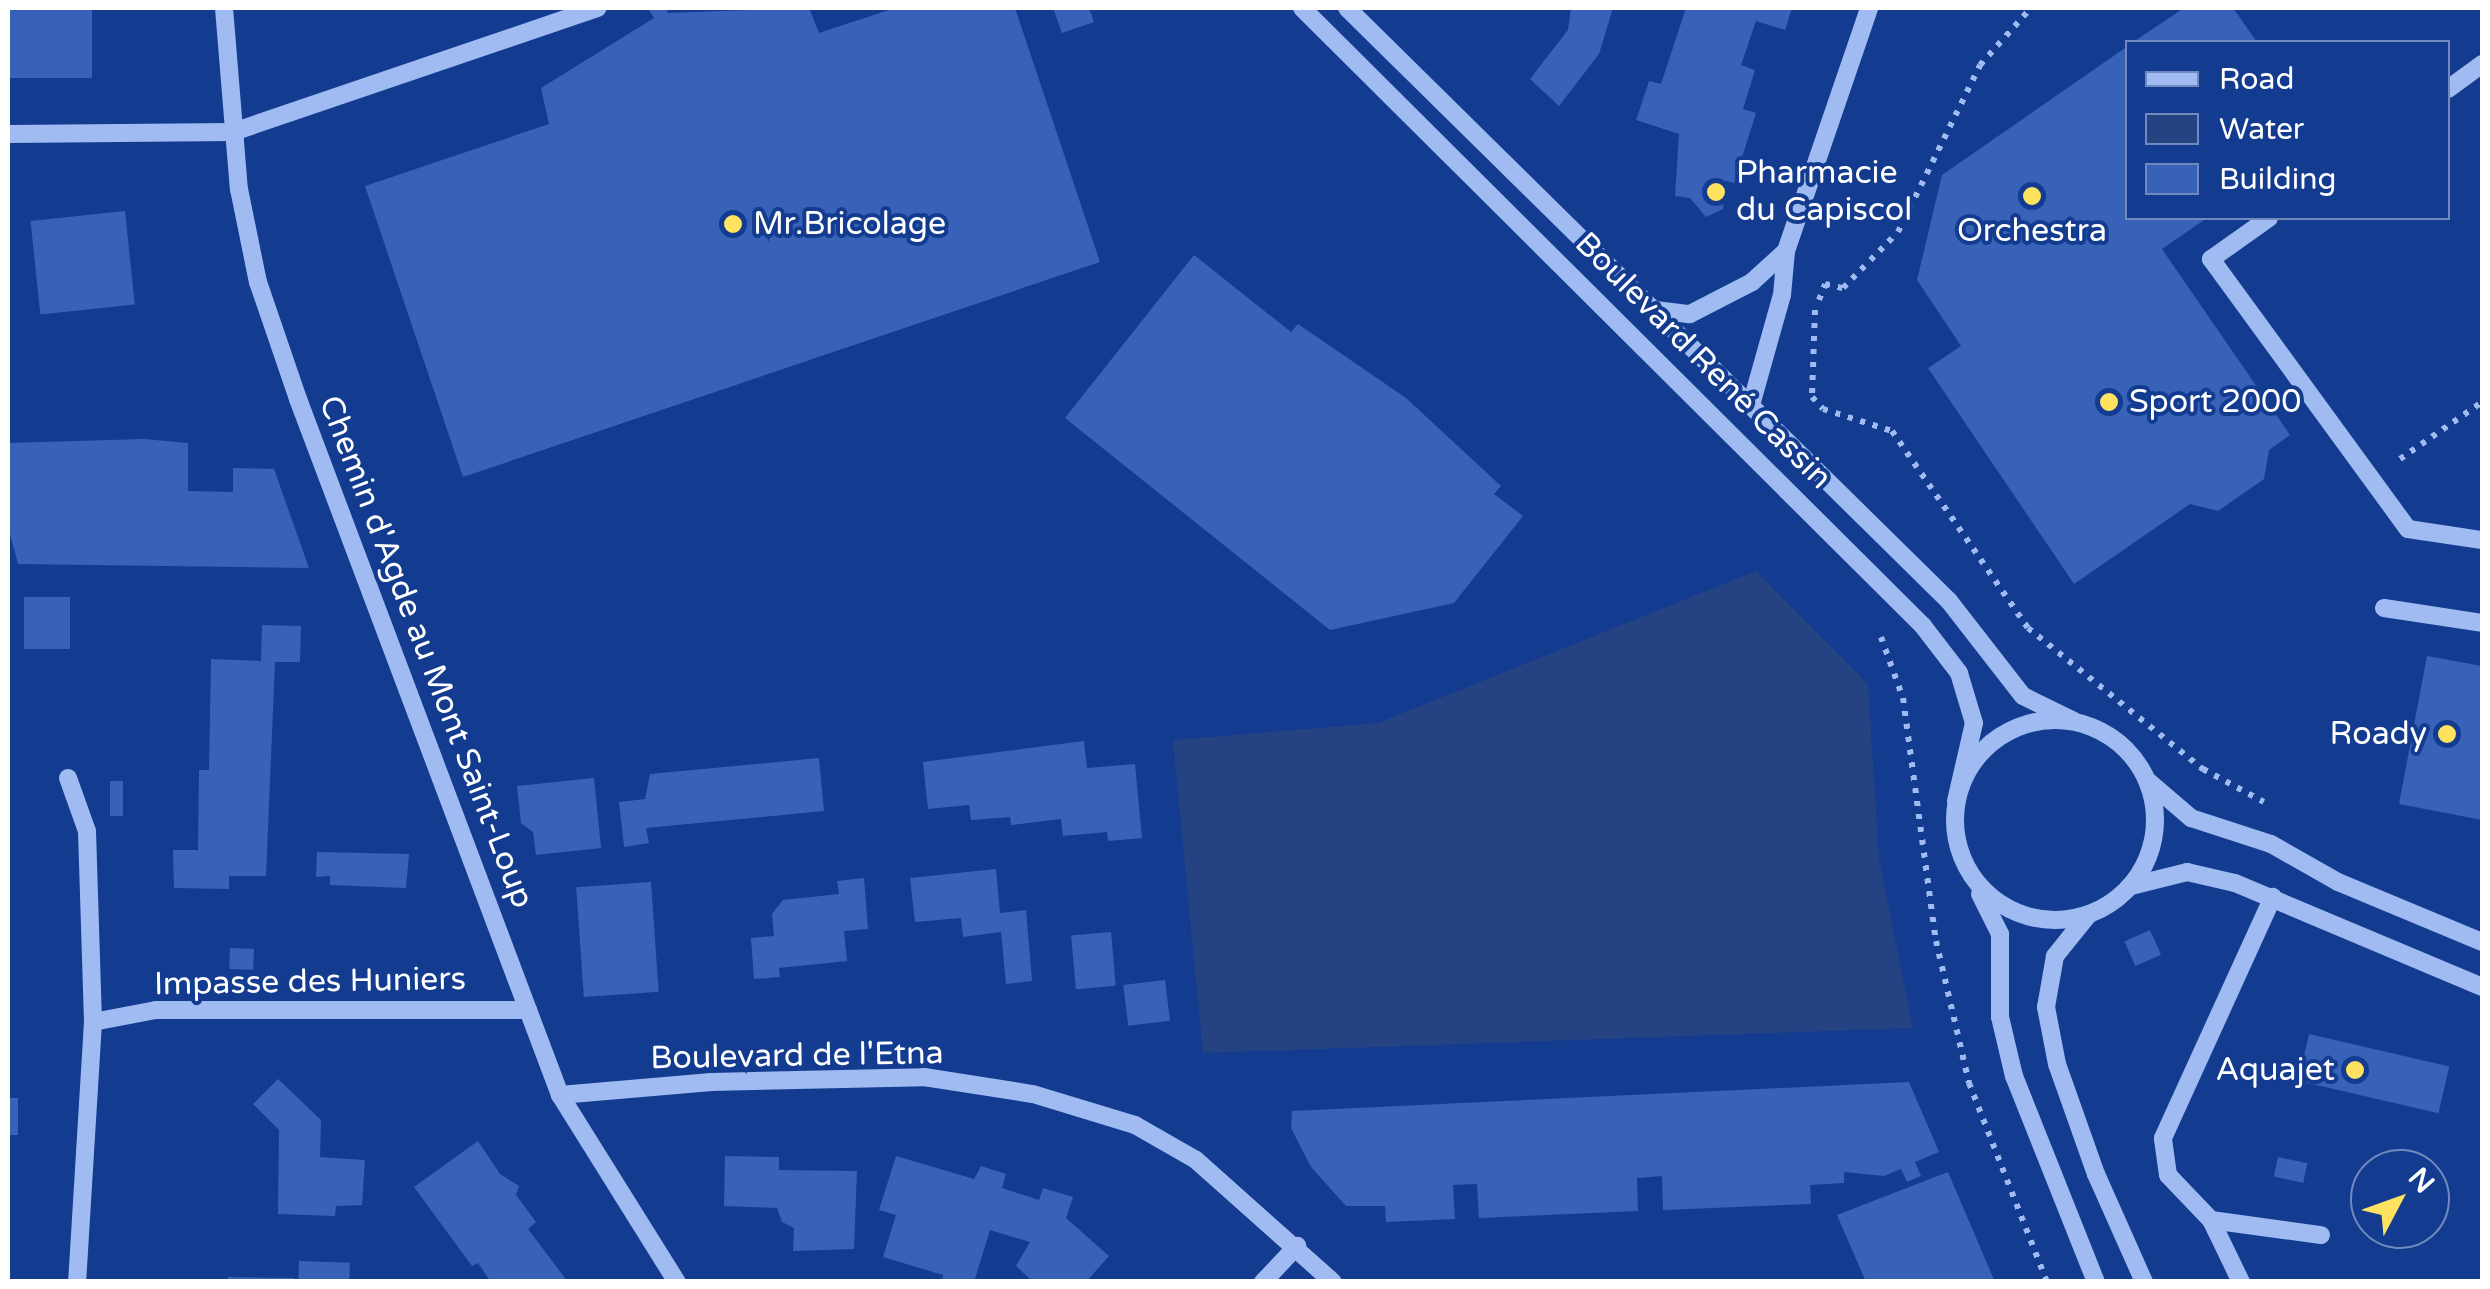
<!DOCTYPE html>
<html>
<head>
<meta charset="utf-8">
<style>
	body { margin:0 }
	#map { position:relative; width:2490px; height:1289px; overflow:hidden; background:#133c90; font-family:"Varela Round",sans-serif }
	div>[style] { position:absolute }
	.water>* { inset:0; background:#254382 }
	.building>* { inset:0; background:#3762b7; transform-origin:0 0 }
	.path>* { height:6px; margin-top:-3px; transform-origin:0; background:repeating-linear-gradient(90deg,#9fbbf1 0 5px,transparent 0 13px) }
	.minor>* { height:18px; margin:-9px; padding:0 9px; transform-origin:9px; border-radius:9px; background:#9fbbf1 }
	.minor>.ring { margin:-9px; padding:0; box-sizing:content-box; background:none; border:18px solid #9fbbf1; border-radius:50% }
	.dots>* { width:28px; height:28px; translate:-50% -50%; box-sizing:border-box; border:5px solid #133c90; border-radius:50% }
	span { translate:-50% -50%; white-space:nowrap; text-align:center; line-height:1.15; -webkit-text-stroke:8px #133c90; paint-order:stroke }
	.poi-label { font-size:32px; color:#fff }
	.left { translate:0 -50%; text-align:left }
	.right { translate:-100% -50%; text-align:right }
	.street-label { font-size:32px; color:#fff }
	.frame { position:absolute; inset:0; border:10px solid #fff; pointer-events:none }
	.legend { position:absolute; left:2125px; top:40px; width:325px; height:180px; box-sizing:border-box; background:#133c90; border:2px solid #718abc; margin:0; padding:12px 18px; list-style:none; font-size:30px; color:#fff }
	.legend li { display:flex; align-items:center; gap:20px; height:50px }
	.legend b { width:50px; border:2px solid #718abc }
	.north { position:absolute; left:2350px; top:1149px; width:100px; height:100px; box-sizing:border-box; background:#133c90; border:2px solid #718abc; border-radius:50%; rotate:49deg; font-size:28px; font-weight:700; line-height:40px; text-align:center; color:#fff }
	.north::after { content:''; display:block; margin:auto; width:35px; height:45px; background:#ffe25f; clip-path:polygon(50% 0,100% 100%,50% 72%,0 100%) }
</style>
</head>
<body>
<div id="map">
	<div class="water">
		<div style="clip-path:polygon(1756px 571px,1868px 684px,1879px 859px,1913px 1028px,1203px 1053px,1173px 740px,1378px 723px)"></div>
	</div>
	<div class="building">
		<div style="left:8px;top:8px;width:84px;height:70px"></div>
		<div style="clip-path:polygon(648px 8px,668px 8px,667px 13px,809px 8px,819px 33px,895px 8px,1015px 8px,1100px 262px,463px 477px,365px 186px,549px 124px,541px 88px,654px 18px)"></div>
		<div style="clip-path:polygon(1053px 8px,1089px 8px,1094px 22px,1062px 33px)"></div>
		<div style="clip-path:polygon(1571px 8px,1613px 8px,1599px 54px,1559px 106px,1530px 79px,1568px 30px)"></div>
		<div style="clip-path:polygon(1686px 8px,1792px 8px,1785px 30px,1756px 21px,1741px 65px,1755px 70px,1743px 109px,1756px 113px,1734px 183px,1726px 181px,1723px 209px,1706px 217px,1690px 198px,1675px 196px,1679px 134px,1636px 120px,1649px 81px,1661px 84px)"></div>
		<div style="clip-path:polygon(2184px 8px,2233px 8px,2257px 42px,2133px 42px)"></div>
		<div style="clip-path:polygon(2128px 46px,2128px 218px,2207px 218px,2162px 249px,2290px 435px,2269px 450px,2264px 479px,2218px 511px,2190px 504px,2074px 584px,1928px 368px,1961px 346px,1917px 280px,1942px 175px)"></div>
		<div style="left:125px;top:211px;width:94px;height:95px;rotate:84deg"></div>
		<div style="clip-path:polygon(1194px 255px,1291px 332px,1298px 324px,1406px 398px,1501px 486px,1494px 494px,1523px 516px,1454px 603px,1330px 630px,1065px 418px)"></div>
		<div style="clip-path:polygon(144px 439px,188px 443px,188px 491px,233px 492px,233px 468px,274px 469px,309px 568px,18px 564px,8px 527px,8px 443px)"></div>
		<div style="left:24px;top:597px;width:46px;height:52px"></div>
		<div style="clip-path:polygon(262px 625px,301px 626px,300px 662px,275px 662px,266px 876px,229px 876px,229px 889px,174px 888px,173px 850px,198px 850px,199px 770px,209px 770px,211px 659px,261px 661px)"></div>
		<div style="clip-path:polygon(2427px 656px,2482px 666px,2482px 820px,2399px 804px)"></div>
		<div style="clip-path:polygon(1084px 741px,1087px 768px,1135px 764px,1142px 838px,1108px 841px,1107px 832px,1063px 836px,1061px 819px,1011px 825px,1010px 817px,971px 820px,969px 805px,928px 809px,923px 762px)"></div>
		<div style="clip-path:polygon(819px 758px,824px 811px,646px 828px,649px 843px,624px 847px,619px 802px,645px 799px,650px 774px)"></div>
		<div style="clip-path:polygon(594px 778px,601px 848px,536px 855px,533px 832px,521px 823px,517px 786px)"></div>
		<div style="left:110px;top:781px;width:13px;height:35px"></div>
		<div style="clip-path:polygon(317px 852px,409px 854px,406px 888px,330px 885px,330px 876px,316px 877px)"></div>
		<div style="clip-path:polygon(996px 869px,1000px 913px,1026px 910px,1032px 981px,1006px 984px,1001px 932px,963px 937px,961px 918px,915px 922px,910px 878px)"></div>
		<div style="clip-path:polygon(864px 878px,868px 929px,844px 931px,847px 961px,779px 968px,780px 977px,754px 979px,751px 938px,774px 936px,772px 914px,783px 900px,839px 894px,837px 881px)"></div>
		<div style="left:651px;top:882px;width:110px;height:75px;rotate:86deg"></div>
		<div style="left:2150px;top:930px;width:27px;height:28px;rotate:66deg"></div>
		<div style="left:1111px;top:932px;width:54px;height:40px;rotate:85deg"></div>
		<div style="left:230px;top:948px;width:24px;height:21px;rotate:2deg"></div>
		<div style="left:1165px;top:980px;width:41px;height:42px;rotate:83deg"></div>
		<div style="left:2309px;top:1034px;width:144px;height:48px;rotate:13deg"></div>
		<div style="clip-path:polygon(278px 1079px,321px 1120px,320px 1157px,365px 1160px,362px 1205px,336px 1206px,335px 1216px,278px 1214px,279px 1130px,253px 1104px)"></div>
		<div style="clip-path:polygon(1909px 1082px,1939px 1152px,1915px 1162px,1921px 1176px,1907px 1182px,1901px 1169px,1884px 1176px,1844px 1172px,1844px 1183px,1810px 1185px,1811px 1204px,1663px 1210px,1662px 1176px,1637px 1178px,1638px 1211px,1479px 1218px,1477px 1184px,1453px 1185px,1455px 1219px,1386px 1222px,1385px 1206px,1346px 1206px,1311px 1167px,1291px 1128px,1292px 1111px)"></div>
		<div style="left:8px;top:1098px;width:10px;height:37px"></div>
		<div style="clip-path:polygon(478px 1141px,500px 1174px,519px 1186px,516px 1195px,536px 1222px,528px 1229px,568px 1282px,491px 1282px,478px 1263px,472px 1266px,414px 1187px)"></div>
		<div style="clip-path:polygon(725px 1156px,779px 1157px,779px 1170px,857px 1171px,854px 1249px,793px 1251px,794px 1228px,782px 1222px,777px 1208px,724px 1206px)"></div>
		<div style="clip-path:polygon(896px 1156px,974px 1179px,981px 1166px,1006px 1174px,1002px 1188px,1039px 1200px,1043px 1188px,1073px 1197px,1066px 1218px,1109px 1256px,1086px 1282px,1033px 1282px,1016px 1266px,1030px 1242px,990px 1230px,974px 1282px,942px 1282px,943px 1275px,883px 1257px,896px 1215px,879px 1210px)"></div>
		<div style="left:2278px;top:1157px;width:30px;height:20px;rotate:12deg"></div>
		<div style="clip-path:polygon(1948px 1172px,1995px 1282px,1866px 1282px,1837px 1215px)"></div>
		<div style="left:299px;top:1261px;width:51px;height:21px;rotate:2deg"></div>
		<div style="clip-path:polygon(228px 1277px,294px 1278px,294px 1282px,227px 1282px)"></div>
	</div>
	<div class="path">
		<div style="left:1819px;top:300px;width:17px;rotate:-69deg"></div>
		<div style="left:1825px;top:284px;width:18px;rotate:13deg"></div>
		<div style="left:1843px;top:288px;width:78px;rotate:-45.5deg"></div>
		<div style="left:1898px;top:232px;width:186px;rotate:-63.8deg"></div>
		<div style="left:1980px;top:65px;width:76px;rotate:-48.2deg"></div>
		<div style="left:1815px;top:310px;width:87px;rotate:92deg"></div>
		<div style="left:1812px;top:397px;width:16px;rotate:47deg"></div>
		<div style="left:1823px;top:409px;width:72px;rotate:17.7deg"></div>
		<div style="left:1892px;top:431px;width:239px;rotate:55.4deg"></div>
		<div style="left:2028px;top:628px;width:225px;rotate:38.9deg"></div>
		<div style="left:2203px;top:769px;width:69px;rotate:28.4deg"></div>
		<div style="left:2400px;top:459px;width:100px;rotate:-34.8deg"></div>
		<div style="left:1881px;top:637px;width:65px;rotate:70.2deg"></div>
		<div style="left:1903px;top:698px;width:245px;rotate:82.3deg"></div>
		<div style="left:1936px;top:941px;width:146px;rotate:76.9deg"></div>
		<div style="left:1969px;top:1083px;width:214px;rotate:68.6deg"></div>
	</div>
	<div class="minor">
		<div style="left:224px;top:8px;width:182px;rotate:85.3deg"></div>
		<div style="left:239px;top:189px;width:95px;rotate:78.5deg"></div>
		<div style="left:258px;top:282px;width:124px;rotate:71.1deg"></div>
		<div style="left:298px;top:399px;width:744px;rotate:69.37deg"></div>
		<div style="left:560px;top:1095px;width:221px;rotate:58deg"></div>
		<div style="left:1302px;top:8px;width:876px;rotate:44.86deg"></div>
		<div style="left:1923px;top:626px;width:59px;rotate:52.5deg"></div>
		<div style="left:1959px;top:673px;width:52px;rotate:73.3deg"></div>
		<div style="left:1974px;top:723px;width:80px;rotate:103deg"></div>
		<div style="left:1347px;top:8px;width:845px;rotate:44.57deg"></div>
		<div style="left:1949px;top:601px;width:120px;rotate:52.1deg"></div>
		<div style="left:2023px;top:696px;width:57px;rotate:26.1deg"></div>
		<div style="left:2448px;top:89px;width:42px;rotate:-36.3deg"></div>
		<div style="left:8px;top:134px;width:225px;rotate:-0.5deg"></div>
		<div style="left:233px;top:132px;width:385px;rotate:-18.8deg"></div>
		<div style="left:2269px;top:218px;width:71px;rotate:144.7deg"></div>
		<div style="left:2211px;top:259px;width:334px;rotate:53.9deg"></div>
		<div style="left:2408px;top:529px;width:75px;rotate:8.5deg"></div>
		<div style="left:1655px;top:310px;width:35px;rotate:7deg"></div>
		<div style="left:1690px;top:314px;width:70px;rotate:-27.3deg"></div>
		<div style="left:1752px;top:282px;width:46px;rotate:-42.4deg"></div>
		<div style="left:1751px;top:405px;width:114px;rotate:-74.3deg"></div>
		<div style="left:1782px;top:295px;width:44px;rotate:-84.8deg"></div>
		<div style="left:1786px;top:251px;width:257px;rotate:-71.1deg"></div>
		<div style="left:2384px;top:608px;width:99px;rotate:8.7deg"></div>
		<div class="ring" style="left:1955px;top:720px;width:182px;height:182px"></div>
		<div style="left:68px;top:778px;width:56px;rotate:70.3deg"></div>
		<div style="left:87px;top:831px;width:191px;rotate:88.2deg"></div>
		<div style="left:93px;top:1022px;width:260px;rotate:93.5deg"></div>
		<div style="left:2148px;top:781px;width:57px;rotate:40.7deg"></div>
		<div style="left:2191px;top:818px;width:84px;rotate:18deg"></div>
		<div style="left:2271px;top:844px;width:77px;rotate:29.6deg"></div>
		<div style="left:2338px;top:882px;width:156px;rotate:22.6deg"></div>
		<div style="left:2131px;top:886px;width:58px;rotate:-14deg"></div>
		<div style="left:2187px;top:872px;width:49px;rotate:12.9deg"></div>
		<div style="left:2235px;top:883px;width:268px;rotate:22.8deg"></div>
		<div style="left:1980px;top:894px;width:45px;rotate:63.4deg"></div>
		<div style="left:2000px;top:934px;width:83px;rotate:90deg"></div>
		<div style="left:2000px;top:1017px;width:61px;rotate:76.7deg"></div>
		<div style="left:2014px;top:1076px;width:222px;rotate:68.3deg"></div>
		<div style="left:2088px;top:915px;width:53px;rotate:128.8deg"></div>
		<div style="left:2055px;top:956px;width:52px;rotate:100deg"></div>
		<div style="left:2046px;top:1007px;width:58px;rotate:79.1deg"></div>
		<div style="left:2057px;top:1064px;width:117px;rotate:70.5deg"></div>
		<div style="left:2096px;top:1174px;width:118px;rotate:66deg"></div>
		<div style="left:93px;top:1022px;width:64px;rotate:-10.8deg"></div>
		<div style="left:156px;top:1010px;width:372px"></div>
		<div style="left:560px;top:1095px;width:152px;rotate:-4.9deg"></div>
		<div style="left:711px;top:1082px;width:213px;rotate:-1.3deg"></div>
		<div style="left:924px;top:1077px;width:110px;rotate:8.9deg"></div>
		<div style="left:1033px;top:1094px;width:107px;rotate:16.9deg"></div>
		<div style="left:1135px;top:1125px;width:70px;rotate:29.8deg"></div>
		<div style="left:1196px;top:1160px;width:183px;rotate:41.7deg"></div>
		<div style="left:2211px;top:1220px;width:111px;rotate:7.8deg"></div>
		<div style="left:1263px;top:1282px;width:50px;rotate:-46.6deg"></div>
		<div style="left:2241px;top:1282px;width:69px;rotate:-115.8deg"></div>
		<div style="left:2211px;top:1220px;width:62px;rotate:-133.7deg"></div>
		<div style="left:2168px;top:1175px;width:37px;rotate:-98deg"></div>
		<div style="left:2163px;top:1138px;width:265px;rotate:-65.5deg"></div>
	</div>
	<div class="dots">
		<div style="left:1716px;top:192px;background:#ffe25f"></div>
		<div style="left:2032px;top:196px;background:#ffe25f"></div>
		<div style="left:733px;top:224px;background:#ffe25f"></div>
		<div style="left:2109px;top:402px;background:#ffe25f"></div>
		<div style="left:2447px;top:734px;background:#ffe25f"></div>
		<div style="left:2355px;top:1070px;background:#ffe25f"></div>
	</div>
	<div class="poi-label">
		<span class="left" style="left:1736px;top:192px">Pharmacie<br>du Capiscol</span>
		<span class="left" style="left:753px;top:224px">Mr.Bricolage</span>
		<span style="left:2032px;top:231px">Orchestra</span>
		<span class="left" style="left:2129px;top:402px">Sport 2000</span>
		<span class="right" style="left:2427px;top:734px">Roady</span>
		<span class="right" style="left:2335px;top:1070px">Aquajet</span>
	</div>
	<div class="street-label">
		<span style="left:1703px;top:361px;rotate:45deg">Boulevard René Cassin</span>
		<span style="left:426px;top:652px;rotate:69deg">Chemin d'Agde au Mont Saint-Loup</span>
		<span style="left:310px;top:982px;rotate:-1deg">Impasse des Huniers</span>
		<span style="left:797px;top:1056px;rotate:-1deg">Boulevard de l'Etna</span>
	</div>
	<div class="frame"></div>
	<ul class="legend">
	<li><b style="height:12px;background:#9fbbf1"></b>Road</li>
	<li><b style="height:28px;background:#254382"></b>Water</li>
	<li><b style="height:28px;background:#3762b7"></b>Building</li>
	</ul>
	<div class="north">N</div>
</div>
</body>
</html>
